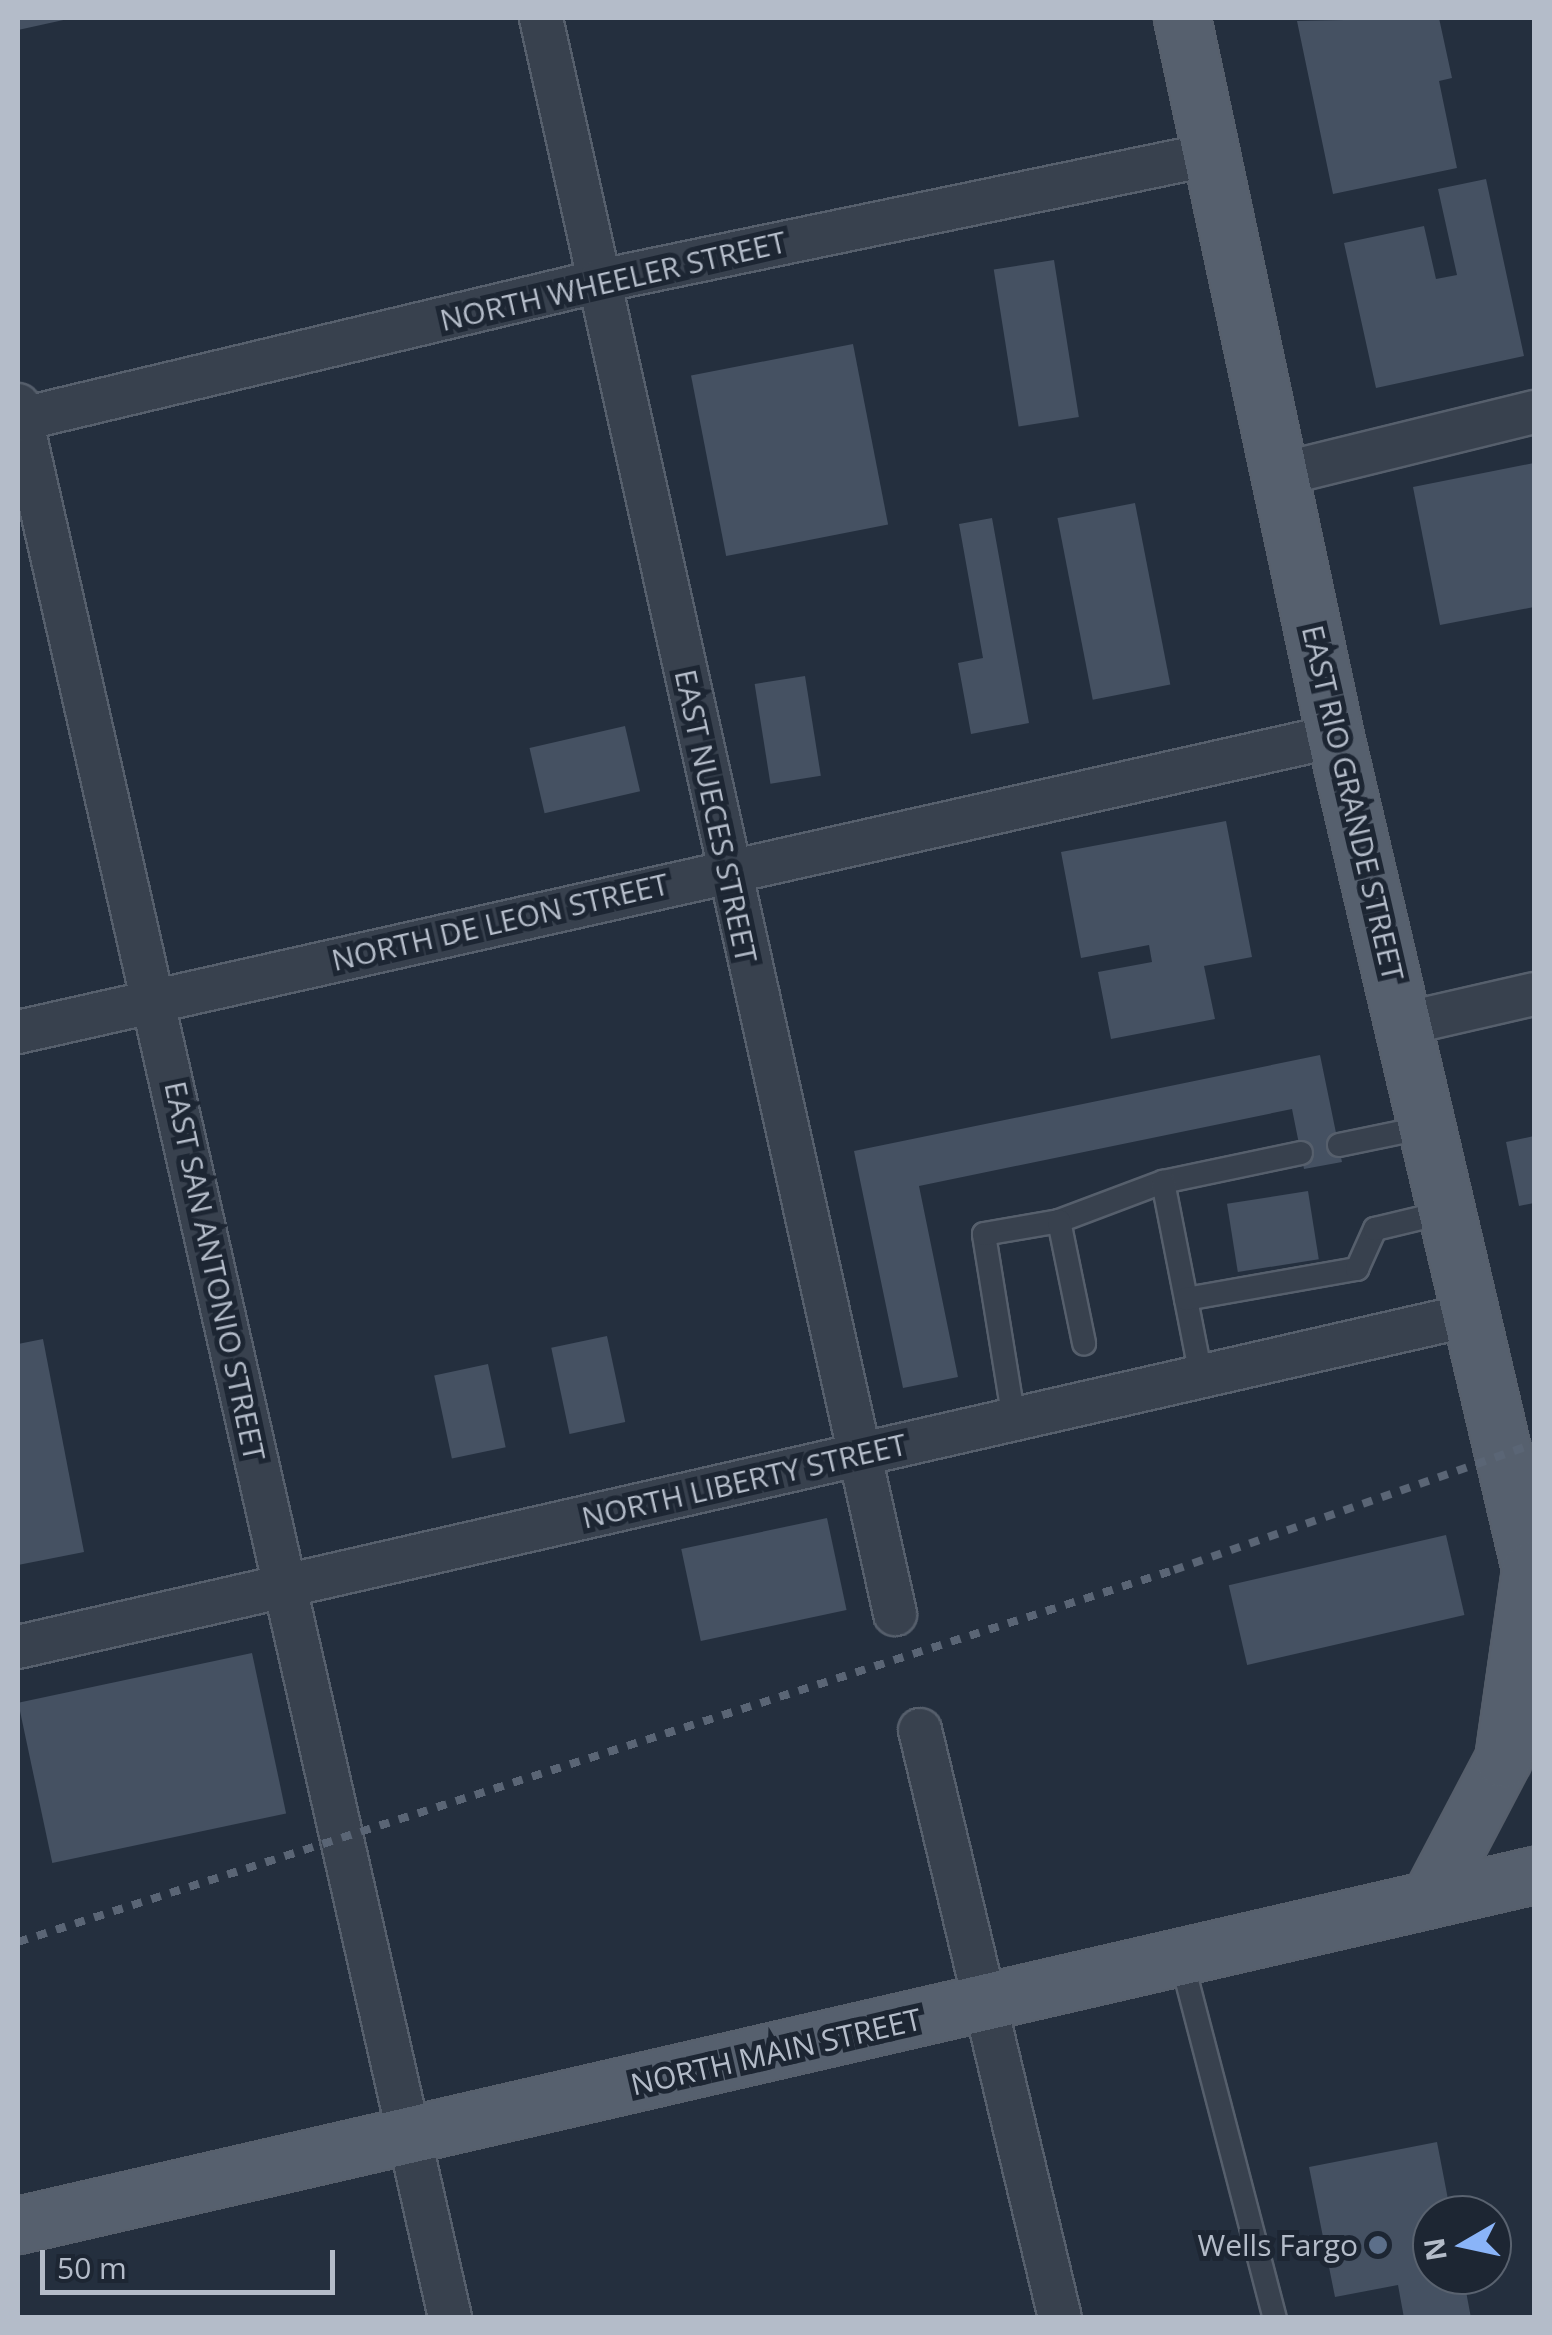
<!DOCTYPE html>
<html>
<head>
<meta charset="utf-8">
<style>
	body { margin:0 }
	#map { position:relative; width:1552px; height:2335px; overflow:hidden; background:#242f3e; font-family:"Open Sans",sans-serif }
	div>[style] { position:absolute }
	.building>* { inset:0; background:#455162; transform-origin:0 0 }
	.roads { filter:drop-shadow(2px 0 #565f6c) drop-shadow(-2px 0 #565f6c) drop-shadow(0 2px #565f6c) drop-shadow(0 -2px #565f6c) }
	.lane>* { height:22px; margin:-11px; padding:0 11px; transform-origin:11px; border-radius:11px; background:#38414e }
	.street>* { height:42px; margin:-21px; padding:0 21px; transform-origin:21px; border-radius:21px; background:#38414e }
	.primary>* { height:55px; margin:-27.5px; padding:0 27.5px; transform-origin:27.5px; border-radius:27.5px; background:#56606e }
	.rail>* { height:8px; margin-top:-4px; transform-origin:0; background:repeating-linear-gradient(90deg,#5a6575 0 10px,transparent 0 20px) }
	.dots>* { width:28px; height:28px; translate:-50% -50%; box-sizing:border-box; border:5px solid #1d2633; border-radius:50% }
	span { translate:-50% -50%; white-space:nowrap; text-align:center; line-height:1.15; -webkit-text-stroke:10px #1d2633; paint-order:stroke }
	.street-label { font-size:30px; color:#b4bcc9 }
	.poi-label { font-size:30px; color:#b4bcc9 }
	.right { translate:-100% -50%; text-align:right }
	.frame { position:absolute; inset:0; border:20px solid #b4bcc9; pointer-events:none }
	.north { position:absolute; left:1412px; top:2195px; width:100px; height:100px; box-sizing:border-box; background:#1d2633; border:2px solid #59626f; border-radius:50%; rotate:261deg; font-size:28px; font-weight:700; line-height:40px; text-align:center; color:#b4bcc9 }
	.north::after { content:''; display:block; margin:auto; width:35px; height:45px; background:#8ab4f8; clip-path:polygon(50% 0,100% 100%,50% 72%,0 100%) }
	.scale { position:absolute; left:40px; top:2250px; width:295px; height:45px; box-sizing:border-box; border:5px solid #b4bcc9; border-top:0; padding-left:12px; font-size:30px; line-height:35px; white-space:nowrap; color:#b4bcc9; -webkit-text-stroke:8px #1d2633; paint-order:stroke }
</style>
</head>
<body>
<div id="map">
	<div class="building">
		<div style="clip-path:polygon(18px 18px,68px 18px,68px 19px,18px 30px)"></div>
		<div style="clip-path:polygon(1439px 18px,1452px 78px,1439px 81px,1457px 168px,1333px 194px,1297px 21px)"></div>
		<div style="clip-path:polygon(1486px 179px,1524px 356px,1376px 388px,1344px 243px,1424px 226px,1436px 279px,1457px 275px,1438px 189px)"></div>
		<div style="left:1054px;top:260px;width:159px;height:61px;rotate:81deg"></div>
		<div style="left:853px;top:344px;width:184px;height:165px;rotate:79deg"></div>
		<div style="clip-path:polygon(1534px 463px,1534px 607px,1440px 625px,1413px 487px)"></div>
		<div style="left:1135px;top:503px;width:185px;height:79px;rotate:79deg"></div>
		<div style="clip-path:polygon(992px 518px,1029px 723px,971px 734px,958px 663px,983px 658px,959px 524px)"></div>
		<div style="left:805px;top:676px;width:101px;height:51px;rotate:81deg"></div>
		<div style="left:625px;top:726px;width:67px;height:98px;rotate:77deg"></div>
		<div style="clip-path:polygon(1226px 821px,1252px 957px,1204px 966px,1215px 1019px,1111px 1039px,1098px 972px,1152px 962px,1149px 945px,1081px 958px,1061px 852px)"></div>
		<div style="clip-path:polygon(1320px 1055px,1342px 1162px,1304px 1169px,1292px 1109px,919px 1186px,958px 1377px,903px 1388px,854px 1151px)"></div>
		<div style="clip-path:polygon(1534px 1136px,1534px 1203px,1519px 1206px,1506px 1142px)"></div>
		<div style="left:1308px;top:1191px;width:69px;height:82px;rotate:81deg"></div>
		<div style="left:607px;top:1336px;width:88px;height:57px;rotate:78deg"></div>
		<div style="clip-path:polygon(43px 1339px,84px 1552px,18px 1565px,18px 1344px)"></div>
		<div style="left:488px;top:1364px;width:85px;height:55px;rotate:78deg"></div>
		<div style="left:827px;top:1518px;width:94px;height:149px;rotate:78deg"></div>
		<div style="left:1446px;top:1535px;width:82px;height:223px;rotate:77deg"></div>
		<div style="left:252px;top:1653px;width:164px;height:239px;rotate:78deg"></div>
		<div style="clip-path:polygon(1437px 2142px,1451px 2215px,1432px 2215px,1432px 2275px,1463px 2275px,1471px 2318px,1404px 2318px,1398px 2285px,1335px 2297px,1309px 2167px)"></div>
	</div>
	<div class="roads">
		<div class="lane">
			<div style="left:1339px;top:1145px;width:89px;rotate:-11.7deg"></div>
			<div style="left:1163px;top:1182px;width:141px;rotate:-11.9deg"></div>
			<div style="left:1059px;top:1221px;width:111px;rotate:-20.6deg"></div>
			<div style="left:1163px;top:1182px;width:198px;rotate:78.9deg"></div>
			<div style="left:1186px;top:1299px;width:174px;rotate:-10deg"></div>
			<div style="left:1357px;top:1269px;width:44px;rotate:-65.8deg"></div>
			<div style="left:1375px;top:1229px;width:73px;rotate:-13.5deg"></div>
			<div style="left:1014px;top:1420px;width:188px;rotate:-99.2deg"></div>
			<div style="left:984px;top:1234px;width:76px;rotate:-9.8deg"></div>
			<div style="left:1059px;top:1221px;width:125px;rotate:78.4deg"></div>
			<div style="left:1181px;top:1958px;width:372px;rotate:75.4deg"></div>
		</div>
		<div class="street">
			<div style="left:541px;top:18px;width:1635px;rotate:77.49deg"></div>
			<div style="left:18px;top:405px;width:1961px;rotate:77.27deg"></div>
			<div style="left:18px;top:420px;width:598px;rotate:-13.43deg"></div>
			<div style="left:600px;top:281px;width:625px;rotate:-11.72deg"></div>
			<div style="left:1282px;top:474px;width:260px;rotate:-13.8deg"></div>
			<div style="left:1403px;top:1024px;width:134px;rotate:-12.9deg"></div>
			<div style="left:18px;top:1032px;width:1350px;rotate:-12.67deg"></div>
			<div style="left:18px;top:1647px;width:1489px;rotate:-12.88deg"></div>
			<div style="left:920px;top:1730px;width:604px;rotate:76.61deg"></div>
		</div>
		<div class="primary">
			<div style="left:1182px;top:18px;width:734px;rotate:77.97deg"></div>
			<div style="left:1335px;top:736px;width:873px;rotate:76.82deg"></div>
			<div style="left:1431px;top:1896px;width:155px;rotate:-62.3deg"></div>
			<div style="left:1503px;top:1759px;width:191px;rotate:-81.9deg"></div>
			<div style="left:18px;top:2225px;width:1556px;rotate:-13deg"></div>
		</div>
	</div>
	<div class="rail">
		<div style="left:18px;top:1942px;width:1214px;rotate:-17.84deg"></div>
		<div style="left:1174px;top:1570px;width:381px;rotate:-19.3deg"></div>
	</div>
	<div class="dots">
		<div style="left:1378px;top:2245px;background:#5c6f8a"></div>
	</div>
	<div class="street-label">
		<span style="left:613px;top:281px;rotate:-13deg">NORTH WHEELER STREET</span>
		<span style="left:1353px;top:803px;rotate:77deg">EAST RIO GRANDE STREET</span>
		<span style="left:716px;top:816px;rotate:78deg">EAST NUECES STREET</span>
		<span style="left:500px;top:922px;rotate:-13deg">NORTH DE LEON STREET</span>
		<span style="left:215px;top:1271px;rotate:78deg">EAST SAN ANTONIO STREET</span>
		<span style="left:744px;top:1481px;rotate:-13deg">NORTH LIBERTY STREET</span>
		<span style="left:776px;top:2052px;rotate:-13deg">NORTH MAIN STREET</span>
	</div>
	<div class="poi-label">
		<span class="right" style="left:1358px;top:2245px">Wells Fargo</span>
	</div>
	<div class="frame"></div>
	<div class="north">N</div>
	<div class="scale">50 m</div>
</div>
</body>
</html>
